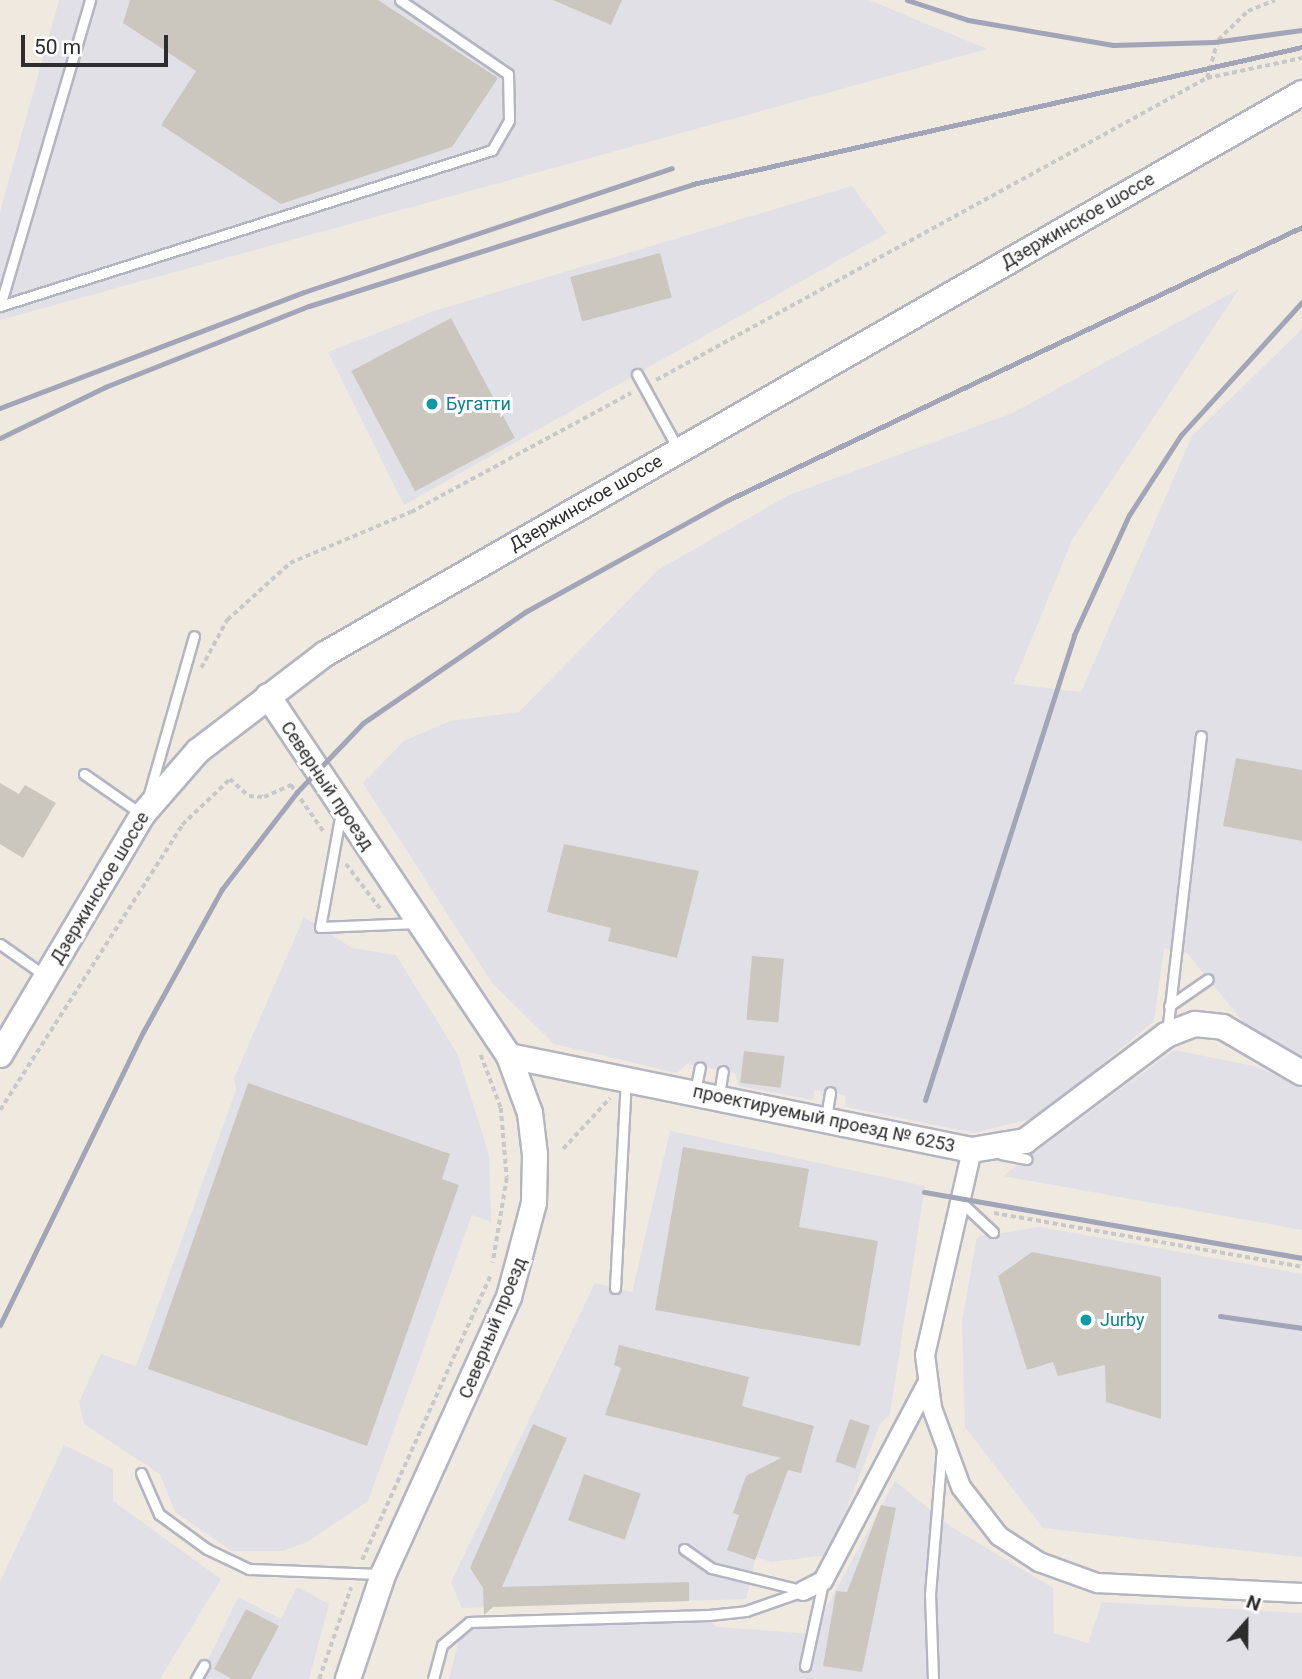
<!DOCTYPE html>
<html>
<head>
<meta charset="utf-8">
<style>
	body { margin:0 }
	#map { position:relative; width:1302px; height:1679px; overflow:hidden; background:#efe9e0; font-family:Roboto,sans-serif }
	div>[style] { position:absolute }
	.industrial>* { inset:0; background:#e2e0e7 }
	.building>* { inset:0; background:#cbc7be; transform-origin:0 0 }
	.path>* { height:3.5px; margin-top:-1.75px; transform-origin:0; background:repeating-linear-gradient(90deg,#c8c8c8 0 5px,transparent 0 8.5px) }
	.roads { filter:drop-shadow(2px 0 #b3b5c1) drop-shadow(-2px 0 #b3b5c1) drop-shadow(0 2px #b3b5c1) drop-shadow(0 -2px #b3b5c1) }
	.lane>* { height:9px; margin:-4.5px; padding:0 4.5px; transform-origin:4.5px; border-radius:4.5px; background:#fff }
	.street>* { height:18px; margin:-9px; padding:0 9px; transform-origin:9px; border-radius:9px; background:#fff }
	.secondary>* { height:24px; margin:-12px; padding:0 12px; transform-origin:12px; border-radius:12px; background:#fff }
	.rail>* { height:5px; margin:-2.5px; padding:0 2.5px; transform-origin:2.5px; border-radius:2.5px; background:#a2a4b8 }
	.dots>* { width:19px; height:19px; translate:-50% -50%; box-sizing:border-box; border:4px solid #fff; border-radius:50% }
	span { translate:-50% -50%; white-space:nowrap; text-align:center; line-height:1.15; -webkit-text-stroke:6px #fff; paint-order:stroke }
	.street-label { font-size:18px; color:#2d2d2d }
	.culture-label { font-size:18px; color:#0d838f }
	.left { translate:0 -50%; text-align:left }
	.north { position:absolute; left:1211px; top:1588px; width:70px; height:70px; -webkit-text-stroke:5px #fff; paint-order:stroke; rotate:21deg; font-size:19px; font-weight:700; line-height:28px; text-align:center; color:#2d2d2d }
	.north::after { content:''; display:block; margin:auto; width:24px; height:32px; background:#2d2d2d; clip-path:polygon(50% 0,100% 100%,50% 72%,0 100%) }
	.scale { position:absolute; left:21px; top:35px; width:147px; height:32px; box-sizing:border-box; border:4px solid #2d2d2d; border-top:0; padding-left:9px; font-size:21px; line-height:24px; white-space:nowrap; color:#2d2d2d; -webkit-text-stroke:5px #fff; paint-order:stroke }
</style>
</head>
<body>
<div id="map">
	<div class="industrial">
		<div style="clip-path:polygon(59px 0,869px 0,987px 49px,0 320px,0 212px)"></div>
		<div style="clip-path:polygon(852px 186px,887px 233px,404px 505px,328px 352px,434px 311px)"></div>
		<div style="clip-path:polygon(1239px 289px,1073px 538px,1013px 684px,1081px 692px,1192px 436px,1302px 329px,1302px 1057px,1246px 1025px,1187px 953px,1164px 948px,1154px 1021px,1038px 1117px,974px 1133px,846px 1107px,845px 1095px,815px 1090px,813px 1100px,739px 1086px,735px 1073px,687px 1064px,677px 1073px,554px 1044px,492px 983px,363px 783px,404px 741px,450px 721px,519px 712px,658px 570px,789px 495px,1013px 413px)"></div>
		<div style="clip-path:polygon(304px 917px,352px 948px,396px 955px,457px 1053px,489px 1155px,491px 1222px,472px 1215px,368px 1501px,307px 1542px,283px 1551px,232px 1551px,175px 1512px,160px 1474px,84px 1424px,79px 1402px,101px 1354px,136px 1366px,236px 1090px,234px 1078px)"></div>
		<div style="clip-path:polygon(1174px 1050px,1254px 1066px,1302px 1086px,1302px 1230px,1003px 1176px)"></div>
		<div style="clip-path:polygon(670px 1131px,925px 1186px,890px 1414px,880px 1424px,828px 1555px,771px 1562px,756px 1557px,746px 1599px,462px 1608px,451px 1582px,595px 1283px,632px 1292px)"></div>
		<div style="clip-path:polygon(1040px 1227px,1302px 1274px,1302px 1557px,1043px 1528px,965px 1427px,962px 1321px,977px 1237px)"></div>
		<div style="clip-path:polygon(64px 1445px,113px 1469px,113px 1501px,221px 1579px,160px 1679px,0 1679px,0 1582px)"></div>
		<div style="clip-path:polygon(895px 1481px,950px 1526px,1053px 1588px,1054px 1633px,1088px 1643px,1102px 1602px,1302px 1613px,1302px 1679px,449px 1679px,462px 1628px,706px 1617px,717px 1627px,812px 1634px)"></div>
		<div style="clip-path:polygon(297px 1587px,329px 1604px,309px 1679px,199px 1679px,238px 1597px,281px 1619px)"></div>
	</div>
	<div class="building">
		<div style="clip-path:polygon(130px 0,378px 0,498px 78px,452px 147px,281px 204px,161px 125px,196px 71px,123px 23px)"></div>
		<div style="clip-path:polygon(553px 0,622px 0,611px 25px)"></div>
		<div style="left:660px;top:253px;width:46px;height:93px;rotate:75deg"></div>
		<div style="left:451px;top:318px;width:136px;height:113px;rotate:62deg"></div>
		<div style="clip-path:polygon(1236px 758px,1302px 770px,1302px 841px,1223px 826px)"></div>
		<div style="clip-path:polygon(0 783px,19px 794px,25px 785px,56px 803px,23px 858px,0 844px)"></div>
		<div style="clip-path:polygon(564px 844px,699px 871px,677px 958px,608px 941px,611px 928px,547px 912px)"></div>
		<div style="left:752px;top:956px;width:32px;height:64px;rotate:5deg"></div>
		<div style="left:744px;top:1051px;width:41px;height:32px;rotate:7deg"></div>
		<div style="clip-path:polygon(248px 1083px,450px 1154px,442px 1179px,459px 1185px,367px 1446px,148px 1369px)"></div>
		<div style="clip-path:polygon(683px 1147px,809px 1169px,799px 1227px,878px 1241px,860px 1346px,655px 1310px)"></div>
		<div style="clip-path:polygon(1032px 1252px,1161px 1277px,1161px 1419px,1106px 1402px,1105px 1365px,1058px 1376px,1053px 1362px,1027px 1370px,998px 1276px)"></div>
		<div style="clip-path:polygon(619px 1345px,749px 1377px,742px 1406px,814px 1426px,801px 1473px,788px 1470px,755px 1560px,727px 1550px,739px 1515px,733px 1513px,746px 1476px,781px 1458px,605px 1415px,621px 1368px,614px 1365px)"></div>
		<div style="left:850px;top:1419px;width:21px;height:45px;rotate:19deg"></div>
		<div style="clip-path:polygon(533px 1424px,567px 1438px,502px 1587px,689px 1582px,689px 1601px,493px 1607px,484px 1615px,483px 1588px,470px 1568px)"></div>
		<div style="left:584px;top:1474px;width:60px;height:49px;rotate:19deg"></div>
		<div style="clip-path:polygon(881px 1505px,896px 1508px,862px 1672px,823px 1666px,836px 1591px,847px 1592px)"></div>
		<div style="clip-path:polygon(246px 1609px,279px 1626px,251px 1679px,232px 1679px,214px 1669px)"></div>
	</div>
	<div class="path">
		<div style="left:1207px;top:78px;width:97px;rotate:-11.9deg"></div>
		<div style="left:656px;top:380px;width:628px;rotate:-28.73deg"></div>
		<div style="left:1207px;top:78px;width:40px;rotate:-74deg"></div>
		<div style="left:1218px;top:40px;width:42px;rotate:-44deg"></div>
		<div style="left:1248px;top:11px;width:29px;rotate:-22deg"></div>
		<div style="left:201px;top:668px;width:55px;rotate:-61.6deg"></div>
		<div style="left:227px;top:620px;width:85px;rotate:-42.1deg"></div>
		<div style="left:290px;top:563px;width:131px;rotate:-22.9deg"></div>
		<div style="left:411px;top:512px;width:250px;rotate:-28.4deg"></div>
		<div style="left:346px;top:864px;width:59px;rotate:52.5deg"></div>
		<div style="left:481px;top:1055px;width:57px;rotate:69.3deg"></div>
		<div style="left:501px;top:1108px;width:70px;rotate:85.1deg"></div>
		<div style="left:507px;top:1178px;width:86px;rotate:99.4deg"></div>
		<div style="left:0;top:1110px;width:338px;rotate:-57.4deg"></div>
		<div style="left:182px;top:825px;width:66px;rotate:-43.8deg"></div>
		<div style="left:230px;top:779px;width:25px;rotate:42deg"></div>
		<div style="left:249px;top:796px;width:15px;rotate:4deg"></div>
		<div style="left:264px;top:797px;width:30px;rotate:-24deg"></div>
		<div style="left:291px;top:785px;width:57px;rotate:54.9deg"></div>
		<div style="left:563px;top:1149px;width:69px;rotate:-47.3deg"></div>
		<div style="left:994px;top:1213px;width:313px;rotate:9.9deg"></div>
		<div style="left:362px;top:1560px;width:311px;rotate:-65.7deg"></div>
		<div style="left:319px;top:1679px;width:97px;rotate:-70.8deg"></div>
	</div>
	<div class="roads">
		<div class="lane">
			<div style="left:0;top:306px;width:516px;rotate:-17.59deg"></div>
			<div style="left:492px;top:150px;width:34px;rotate:-60deg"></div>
			<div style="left:509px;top:120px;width:46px;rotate:-91.2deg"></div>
			<div style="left:508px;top:74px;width:131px;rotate:-145.6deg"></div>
			<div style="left:0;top:306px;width:319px;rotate:-73.6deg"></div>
			<div style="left:637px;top:374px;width:85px;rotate:61.3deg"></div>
			<div style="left:84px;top:774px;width:68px;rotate:34.9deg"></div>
			<div style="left:149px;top:794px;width:164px;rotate:-74.1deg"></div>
			<div style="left:341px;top:812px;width:117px;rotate:100.3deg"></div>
			<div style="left:320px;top:927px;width:97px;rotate:-2.4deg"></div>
			<div style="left:0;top:944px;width:54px;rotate:35.2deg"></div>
			<div style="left:1169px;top:1006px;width:47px;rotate:-34.7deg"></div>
			<div style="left:1167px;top:1033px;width:299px;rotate:-83.5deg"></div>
			<div style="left:695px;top:1092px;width:25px;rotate:-79deg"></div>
			<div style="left:719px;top:1095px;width:24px;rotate:-81deg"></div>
			<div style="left:826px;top:1118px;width:26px;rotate:-81deg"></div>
			<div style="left:1001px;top:1154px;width:26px;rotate:11deg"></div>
			<div style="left:961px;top:1202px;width:44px;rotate:43.2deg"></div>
			<div style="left:615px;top:1288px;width:208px;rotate:-87deg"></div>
			<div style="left:141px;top:1473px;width:45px;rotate:66.3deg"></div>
			<div style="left:159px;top:1514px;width:59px;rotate:36.1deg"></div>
			<div style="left:207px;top:1549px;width:47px;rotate:25.5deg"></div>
			<div style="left:249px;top:1569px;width:132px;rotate:2.2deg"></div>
			<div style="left:684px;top:1549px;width:33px;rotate:35deg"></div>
			<div style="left:711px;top:1568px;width:93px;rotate:13.7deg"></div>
			<div style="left:805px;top:1666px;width:85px;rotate:-77.8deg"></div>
			<div style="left:196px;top:1679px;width:16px;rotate:-60deg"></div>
			<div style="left:433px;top:1679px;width:35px;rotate:-75deg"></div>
			<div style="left:442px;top:1645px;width:35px;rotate:-40deg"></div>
			<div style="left:469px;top:1622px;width:240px;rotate:-1.7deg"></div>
			<div style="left:709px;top:1615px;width:37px;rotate:-6deg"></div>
			<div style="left:746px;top:1611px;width:60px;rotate:-19.3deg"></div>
			<div style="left:933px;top:1679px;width:85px;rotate:-92deg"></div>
			<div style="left:930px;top:1594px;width:147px;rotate:-85.3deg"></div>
		</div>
		<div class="street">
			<div style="left:972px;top:1150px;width:210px;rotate:102.9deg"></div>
			<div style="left:925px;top:1355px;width:53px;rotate:82.5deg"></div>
			<div style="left:932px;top:1408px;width:84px;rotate:69.8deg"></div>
			<div style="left:961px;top:1487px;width:62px;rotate:52.2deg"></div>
			<div style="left:999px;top:1536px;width:48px;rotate:33deg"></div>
			<div style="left:1039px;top:1562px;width:62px;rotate:19.9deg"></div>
			<div style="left:1097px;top:1583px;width:205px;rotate:2.8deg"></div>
			<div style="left:803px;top:1591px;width:22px;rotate:-27deg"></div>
			<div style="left:823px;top:1581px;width:221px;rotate:-62.2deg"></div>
		</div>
		<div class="secondary">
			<div style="left:268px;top:696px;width:433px;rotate:56.2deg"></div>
			<div style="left:509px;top:1056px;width:61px;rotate:69.8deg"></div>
			<div style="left:530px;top:1113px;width:42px;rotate:83.2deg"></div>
			<div style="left:535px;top:1155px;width:48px;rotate:91.2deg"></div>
			<div style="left:534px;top:1203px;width:97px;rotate:104.9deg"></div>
			<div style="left:509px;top:1297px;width:305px;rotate:114.4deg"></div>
			<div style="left:383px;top:1575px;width:110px;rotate:108.6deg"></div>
			<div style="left:0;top:1055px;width:280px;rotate:-59.3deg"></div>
			<div style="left:143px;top:814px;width:84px;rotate:-48.9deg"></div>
			<div style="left:198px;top:751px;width:160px;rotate:-37.4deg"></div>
			<div style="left:325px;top:654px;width:1127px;rotate:-29.86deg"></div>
			<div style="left:509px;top:1056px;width:472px;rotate:11.5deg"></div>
			<div style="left:972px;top:1150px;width:54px;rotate:-9.6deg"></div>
			<div style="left:1025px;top:1141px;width:176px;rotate:-36.9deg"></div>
			<div style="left:1166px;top:1035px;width:31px;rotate:-21deg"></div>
			<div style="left:1195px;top:1024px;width:28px;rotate:6deg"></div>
			<div style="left:1223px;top:1027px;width:91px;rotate:30.2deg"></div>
		</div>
	</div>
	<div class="rail">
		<div style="left:907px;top:0;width:64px;rotate:18.2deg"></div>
		<div style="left:968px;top:20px;width:147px;rotate:9.8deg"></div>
		<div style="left:1113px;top:45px;width:101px;rotate:-1.7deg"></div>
		<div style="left:1214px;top:42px;width:89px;rotate:-7.8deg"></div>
		<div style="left:0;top:408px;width:325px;rotate:-20.9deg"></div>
		<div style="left:304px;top:292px;width:388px;rotate:-18.6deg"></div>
		<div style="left:0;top:438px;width:117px;rotate:-25.9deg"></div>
		<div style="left:105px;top:387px;width:219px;rotate:-21.7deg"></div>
		<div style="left:309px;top:306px;width:403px;rotate:-17.6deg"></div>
		<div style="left:693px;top:184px;width:624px;rotate:-12.68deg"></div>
		<div style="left:925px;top:1100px;width:488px;rotate:-72.2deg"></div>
		<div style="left:1074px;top:635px;width:132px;rotate:-65.4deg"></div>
		<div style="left:1129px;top:515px;width:95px;rotate:-57deg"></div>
		<div style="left:1181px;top:435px;width:180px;rotate:-47.7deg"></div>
		<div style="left:924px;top:1192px;width:384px;rotate:9.9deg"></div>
		<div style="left:1220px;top:1316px;width:83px;rotate:8.3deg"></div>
		<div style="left:0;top:1325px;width:326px;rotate:-64deg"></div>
		<div style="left:143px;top:1032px;width:163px;rotate:-61.1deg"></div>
		<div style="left:222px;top:889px;width:123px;rotate:-52.3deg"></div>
		<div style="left:297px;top:792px;width:95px;rotate:-46.3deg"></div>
		<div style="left:363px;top:723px;width:196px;rotate:-34.4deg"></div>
		<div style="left:525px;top:612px;width:232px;rotate:-28.9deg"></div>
		<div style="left:728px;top:500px;width:636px;rotate:-25.44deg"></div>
	</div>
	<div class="dots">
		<div style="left:432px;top:404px;background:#0f9aa8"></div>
		<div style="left:1086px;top:1320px;background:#0f9aa8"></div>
	</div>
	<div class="street-label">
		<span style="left:1078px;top:221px;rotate:-30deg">Дзержинское шоссе</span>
		<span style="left:586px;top:503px;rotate:-30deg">Дзержинское шоссе</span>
		<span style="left:327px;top:786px;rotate:56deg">Северный проезд</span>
		<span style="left:100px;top:888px;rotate:-59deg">Дзержинское шоссе</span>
		<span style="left:824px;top:1119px;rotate:12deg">проектируемый проезд № 6253</span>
		<span style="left:493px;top:1328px;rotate:-68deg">Северный проезд</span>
	</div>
	<div class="culture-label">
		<span class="left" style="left:446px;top:404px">Бугатти</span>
		<span class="left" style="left:1100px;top:1320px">Jurby</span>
	</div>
	<div class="north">N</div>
	<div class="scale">50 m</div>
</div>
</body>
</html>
